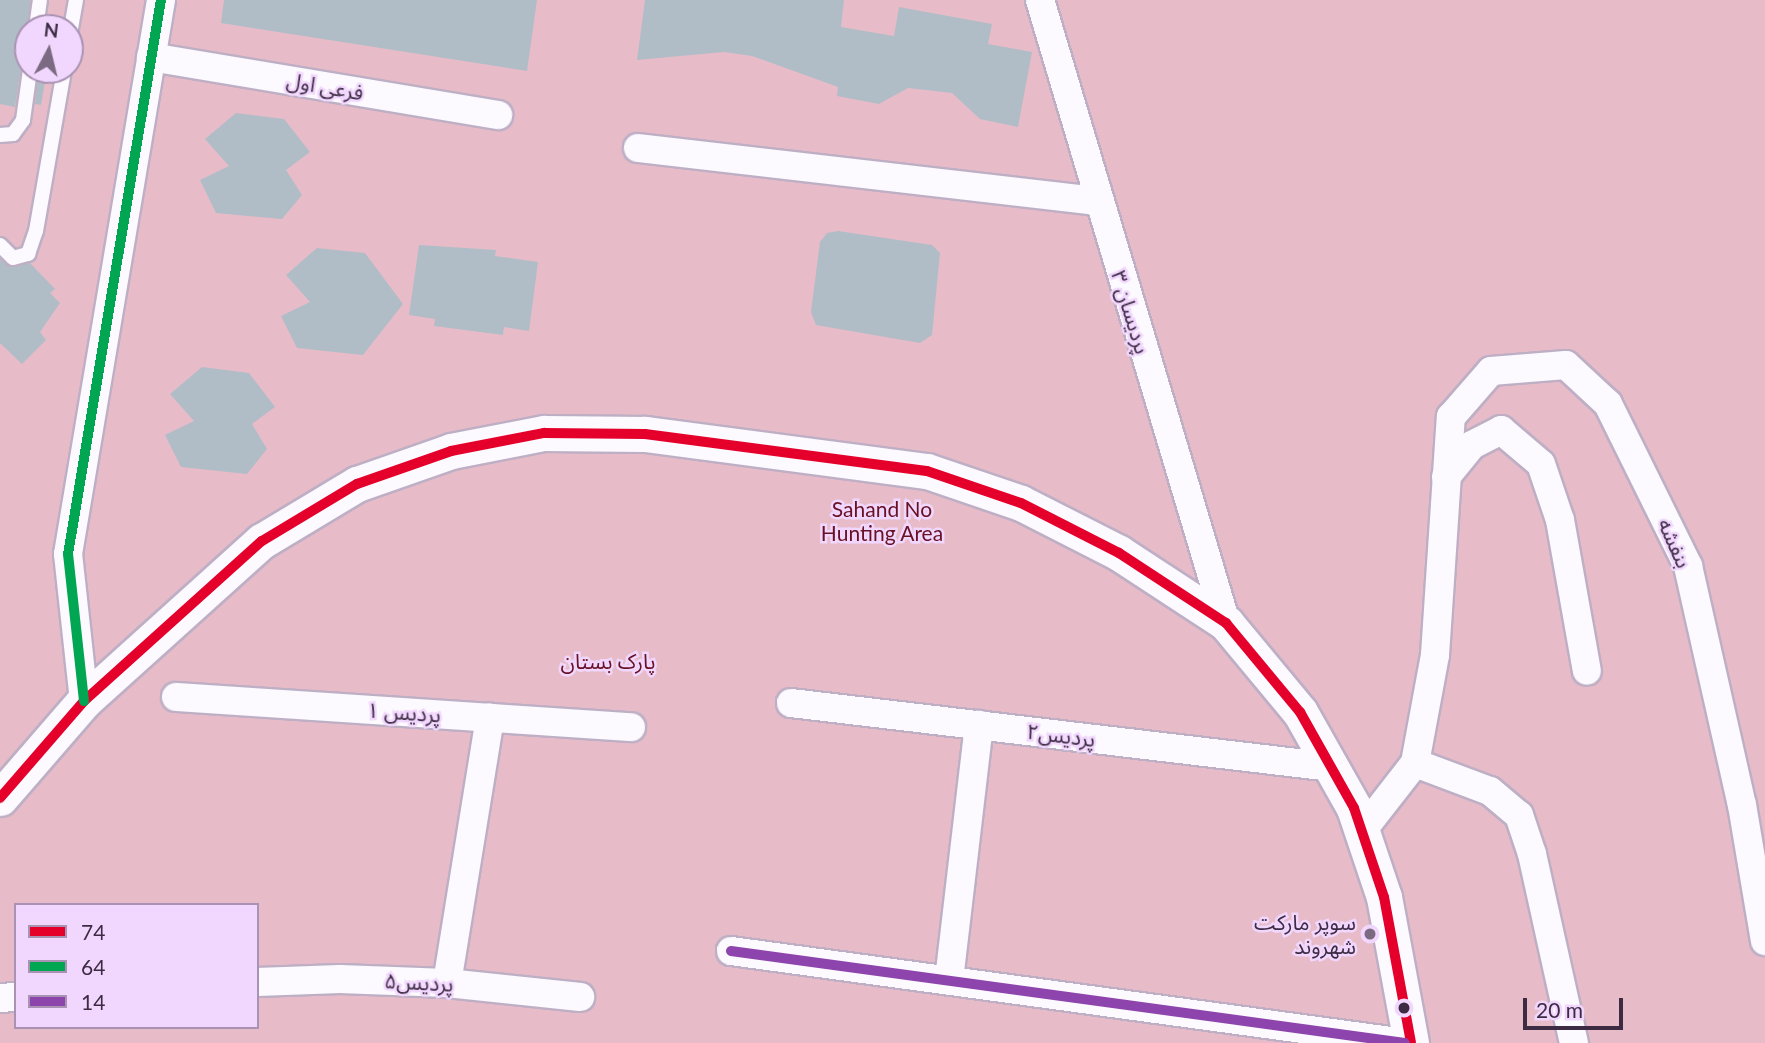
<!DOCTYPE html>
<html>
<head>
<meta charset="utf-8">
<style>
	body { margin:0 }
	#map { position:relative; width:1765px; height:1043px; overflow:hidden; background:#eedff5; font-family:Lato,"Noto Sans Arabic",sans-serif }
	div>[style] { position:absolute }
	.green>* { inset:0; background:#e7bcc8 }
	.building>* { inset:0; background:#b0bdc7 }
	.roads { filter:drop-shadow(2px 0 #beafc5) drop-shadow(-2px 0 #beafc5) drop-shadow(0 2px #beafc5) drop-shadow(0 -2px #beafc5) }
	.service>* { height:14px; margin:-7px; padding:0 7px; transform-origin:7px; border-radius:7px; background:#fcfafe }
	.minor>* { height:28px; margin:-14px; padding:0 14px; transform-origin:14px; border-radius:14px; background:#fcfafe }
	.tertiary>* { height:35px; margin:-17.5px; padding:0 17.5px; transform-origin:17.5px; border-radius:17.5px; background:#fcfafe }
	.bus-1>* { height:10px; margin:-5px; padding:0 5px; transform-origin:5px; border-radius:5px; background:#e4002b }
	.bus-2>* { height:10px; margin:-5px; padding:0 5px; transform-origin:5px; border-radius:5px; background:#00a651 }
	.bus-3>* { height:10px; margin:-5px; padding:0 5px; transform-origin:5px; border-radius:5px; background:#8e44ad }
	.dots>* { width:19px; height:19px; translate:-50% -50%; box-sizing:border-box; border:4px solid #f1d7fd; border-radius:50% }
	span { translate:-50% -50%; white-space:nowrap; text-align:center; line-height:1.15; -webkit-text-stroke:5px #f1d7fd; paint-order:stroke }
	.street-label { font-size:21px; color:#3d2b44 }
	.park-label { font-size:21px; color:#681123 }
	.poi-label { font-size:21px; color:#3d2b44 }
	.right { translate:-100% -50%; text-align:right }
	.legend { position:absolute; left:14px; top:903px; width:245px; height:126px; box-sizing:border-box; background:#f1d7fd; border:2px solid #a992b3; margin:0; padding:9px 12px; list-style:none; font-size:21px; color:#3d2b44 }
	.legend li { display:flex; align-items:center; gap:14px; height:35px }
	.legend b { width:35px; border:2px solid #a992b3 }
	.north { position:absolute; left:14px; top:14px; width:70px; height:70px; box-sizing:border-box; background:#f1d7fd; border:2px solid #a992b3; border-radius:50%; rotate:7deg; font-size:19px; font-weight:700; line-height:28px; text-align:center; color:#3d2b44 }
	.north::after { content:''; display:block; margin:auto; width:24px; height:32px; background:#7b6a82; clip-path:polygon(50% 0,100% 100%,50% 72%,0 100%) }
	.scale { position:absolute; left:1523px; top:998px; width:100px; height:32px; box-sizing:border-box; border:4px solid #3d2b44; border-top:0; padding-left:9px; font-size:21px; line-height:24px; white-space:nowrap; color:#3d2b44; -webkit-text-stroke:5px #f1d7fd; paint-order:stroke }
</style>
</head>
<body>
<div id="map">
	<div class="green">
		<div style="clip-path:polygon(evenodd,0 0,1765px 0,1765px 1043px,0 1043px,0 0,28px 28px,70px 28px,70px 70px,28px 70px,28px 28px,0 0,16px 905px,257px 905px,257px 1027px,16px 1027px,16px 905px)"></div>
	</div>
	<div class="building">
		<div style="clip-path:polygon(0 0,30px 0,28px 61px,21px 68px,15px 107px,0 104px)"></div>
		<div style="clip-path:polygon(224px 0,537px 0,527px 71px,221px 23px)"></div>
		<div style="clip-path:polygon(645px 0,844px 0,841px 27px,894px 36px,899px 7px,992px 24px,988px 44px,1032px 52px,1018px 127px,980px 119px,952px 93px,908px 88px,879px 104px,837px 96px,838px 87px,752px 56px,724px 52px,637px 60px)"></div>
		<div style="clip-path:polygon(39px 70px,47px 70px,41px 105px,35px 104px)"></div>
		<div style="clip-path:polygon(236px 113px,284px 119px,310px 152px,286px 170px,302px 195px,282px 219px,216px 213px,200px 180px,229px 166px,205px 139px)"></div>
		<div style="clip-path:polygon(838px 231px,932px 245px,940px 253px,932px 335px,920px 343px,816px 325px,811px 312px,820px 242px,827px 233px)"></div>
		<div style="clip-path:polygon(419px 245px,496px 250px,495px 256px,538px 262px,529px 331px,504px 327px,503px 335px,434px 326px,435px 319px,409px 315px)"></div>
		<div style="clip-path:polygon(317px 248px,365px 253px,403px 304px,363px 355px,297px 348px,281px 316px,310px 302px,286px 275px)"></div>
		<div style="clip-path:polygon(0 259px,11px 267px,30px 263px,55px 289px,50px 293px,60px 303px,40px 332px,46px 340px,22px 364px,0 343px)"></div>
		<div style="clip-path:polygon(202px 367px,249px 373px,275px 407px,252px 424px,267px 449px,247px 474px,181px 467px,165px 435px,194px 421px,170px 394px)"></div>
	</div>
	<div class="roads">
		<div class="service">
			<div style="left:36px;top:28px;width:28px;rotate:-82deg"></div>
			<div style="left:70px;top:34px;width:35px;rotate:-80deg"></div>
			<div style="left:0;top:135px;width:13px;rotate:-4deg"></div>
			<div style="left:13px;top:134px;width:17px;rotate:-54deg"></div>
			<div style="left:23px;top:120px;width:50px;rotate:-82deg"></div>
			<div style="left:0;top:245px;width:18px;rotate:45deg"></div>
			<div style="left:13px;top:258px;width:16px;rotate:-15deg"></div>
			<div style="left:28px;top:254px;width:24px;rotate:-71deg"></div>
			<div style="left:36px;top:231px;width:163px;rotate:-80.1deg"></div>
		</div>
		<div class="minor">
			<div style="left:1040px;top:0;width:650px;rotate:73.38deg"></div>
			<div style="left:151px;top:57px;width:352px;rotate:9.5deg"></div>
			<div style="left:638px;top:148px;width:462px;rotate:6.6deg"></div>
			<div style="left:1446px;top:477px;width:41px;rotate:-50.9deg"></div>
			<div style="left:1472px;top:445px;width:33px;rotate:-27deg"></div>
			<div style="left:1501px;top:430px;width:52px;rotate:40.4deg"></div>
			<div style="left:1541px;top:464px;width:59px;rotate:71.3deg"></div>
			<div style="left:1560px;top:520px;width:153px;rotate:79.9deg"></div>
			<div style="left:176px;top:697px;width:456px;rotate:3.8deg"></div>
			<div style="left:84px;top:701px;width:148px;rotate:-96.2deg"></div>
			<div style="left:68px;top:554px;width:562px;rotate:-80.47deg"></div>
			<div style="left:791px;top:703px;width:544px;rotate:6.76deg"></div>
			<div style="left:1415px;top:763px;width:80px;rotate:20.5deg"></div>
			<div style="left:1490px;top:791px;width:38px;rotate:40deg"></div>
			<div style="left:1519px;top:815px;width:41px;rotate:71.6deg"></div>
			<div style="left:1532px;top:854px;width:194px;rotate:77.5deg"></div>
			<div style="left:1362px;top:831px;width:86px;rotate:-52.1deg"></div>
			<div style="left:1415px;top:763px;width:110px;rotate:-79.5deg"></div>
			<div style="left:1435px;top:655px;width:239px;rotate:-86.2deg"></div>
			<div style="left:1451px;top:417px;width:61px;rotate:-49deg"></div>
			<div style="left:1491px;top:371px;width:75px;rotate:-4.6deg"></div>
			<div style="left:1566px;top:365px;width:57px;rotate:42.9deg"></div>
			<div style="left:1608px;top:404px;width:181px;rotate:63.7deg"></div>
			<div style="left:1688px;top:566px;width:245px;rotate:77.3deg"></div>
			<div style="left:1742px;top:805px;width:138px;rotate:80.4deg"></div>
			<div style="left:731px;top:951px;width:680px;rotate:7.77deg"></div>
			<div style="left:949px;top:980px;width:257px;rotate:-83.3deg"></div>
			<div style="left:257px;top:982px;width:83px;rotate:-2.1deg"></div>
			<div style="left:340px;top:979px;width:107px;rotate:2.1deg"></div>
			<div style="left:447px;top:983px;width:134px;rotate:6deg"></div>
			<div style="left:447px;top:983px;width:269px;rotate:-80.8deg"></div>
			<div style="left:0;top:998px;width:16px;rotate:-4deg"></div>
		</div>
		<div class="tertiary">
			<div style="left:0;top:798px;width:128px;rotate:-49.1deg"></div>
			<div style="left:84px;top:701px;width:239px;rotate:-42deg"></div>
			<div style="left:262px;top:541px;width:111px;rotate:-31deg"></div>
			<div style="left:357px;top:484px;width:100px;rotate:-19.3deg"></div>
			<div style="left:451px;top:451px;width:95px;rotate:-11deg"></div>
			<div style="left:544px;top:433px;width:101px;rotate:0.6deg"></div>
			<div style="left:645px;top:434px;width:284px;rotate:7.5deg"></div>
			<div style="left:927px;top:471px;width:99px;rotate:18.8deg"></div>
			<div style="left:1021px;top:503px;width:110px;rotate:27deg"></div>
			<div style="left:1119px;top:553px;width:128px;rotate:33.2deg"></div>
			<div style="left:1226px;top:623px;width:116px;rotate:50.3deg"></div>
			<div style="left:1300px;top:712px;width:110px;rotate:60.6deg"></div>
			<div style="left:1354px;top:808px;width:94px;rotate:71.4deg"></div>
			<div style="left:1384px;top:897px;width:148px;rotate:79.5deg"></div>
		</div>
	</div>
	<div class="bus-1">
		<div style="left:0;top:798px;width:128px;rotate:-49.1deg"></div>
		<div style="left:84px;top:701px;width:239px;rotate:-42deg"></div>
		<div style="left:262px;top:541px;width:111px;rotate:-31deg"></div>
		<div style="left:357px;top:484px;width:100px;rotate:-19.3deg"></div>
		<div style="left:451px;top:451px;width:95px;rotate:-11deg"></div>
		<div style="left:544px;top:433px;width:101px;rotate:0.6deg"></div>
		<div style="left:645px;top:434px;width:284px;rotate:7.5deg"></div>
		<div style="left:927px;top:471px;width:99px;rotate:18.8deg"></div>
		<div style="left:1021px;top:503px;width:110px;rotate:27deg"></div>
		<div style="left:1119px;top:553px;width:128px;rotate:33.2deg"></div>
		<div style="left:1226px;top:623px;width:116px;rotate:50.3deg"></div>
		<div style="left:1300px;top:712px;width:110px;rotate:60.6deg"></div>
		<div style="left:1354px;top:808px;width:94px;rotate:71.4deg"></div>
		<div style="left:1384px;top:897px;width:148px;rotate:79.5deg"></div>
	</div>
	<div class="bus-2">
		<div style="left:84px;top:701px;width:148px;rotate:-96.2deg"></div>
		<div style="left:68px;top:554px;width:562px;rotate:-80.47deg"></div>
	</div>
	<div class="bus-3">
		<div style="left:731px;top:951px;width:680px;rotate:7.77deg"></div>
	</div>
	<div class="dots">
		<div style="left:1370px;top:934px;background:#7b6a82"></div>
		<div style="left:1404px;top:1008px;background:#3d2b44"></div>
	</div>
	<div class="street-label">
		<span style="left:325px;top:86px;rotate:10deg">فرعی اول</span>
		<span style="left:1131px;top:312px;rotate:73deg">پردیسان ۳</span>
		<span style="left:1675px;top:543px;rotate:66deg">بنفشه</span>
		<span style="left:404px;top:712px;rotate:4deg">پردیس ۱</span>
		<span style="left:1061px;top:735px;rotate:7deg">پردیس۲</span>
		<span style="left:419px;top:982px;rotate:3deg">پردیس۵</span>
	</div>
	<div class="park-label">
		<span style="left:882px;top:521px">Sahand No<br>Hunting Area</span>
		<span style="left:608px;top:661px">پارک بستان</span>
	</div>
	<div class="poi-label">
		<span class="right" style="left:1356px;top:934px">سوپر مارکت<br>شهروند</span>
	</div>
	<ul class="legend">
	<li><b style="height:9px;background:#e4002b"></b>74</li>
	<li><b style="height:9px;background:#00a651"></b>64</li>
	<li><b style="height:9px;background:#8e44ad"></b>14</li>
	</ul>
	<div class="north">N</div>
	<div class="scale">20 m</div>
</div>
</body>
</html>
